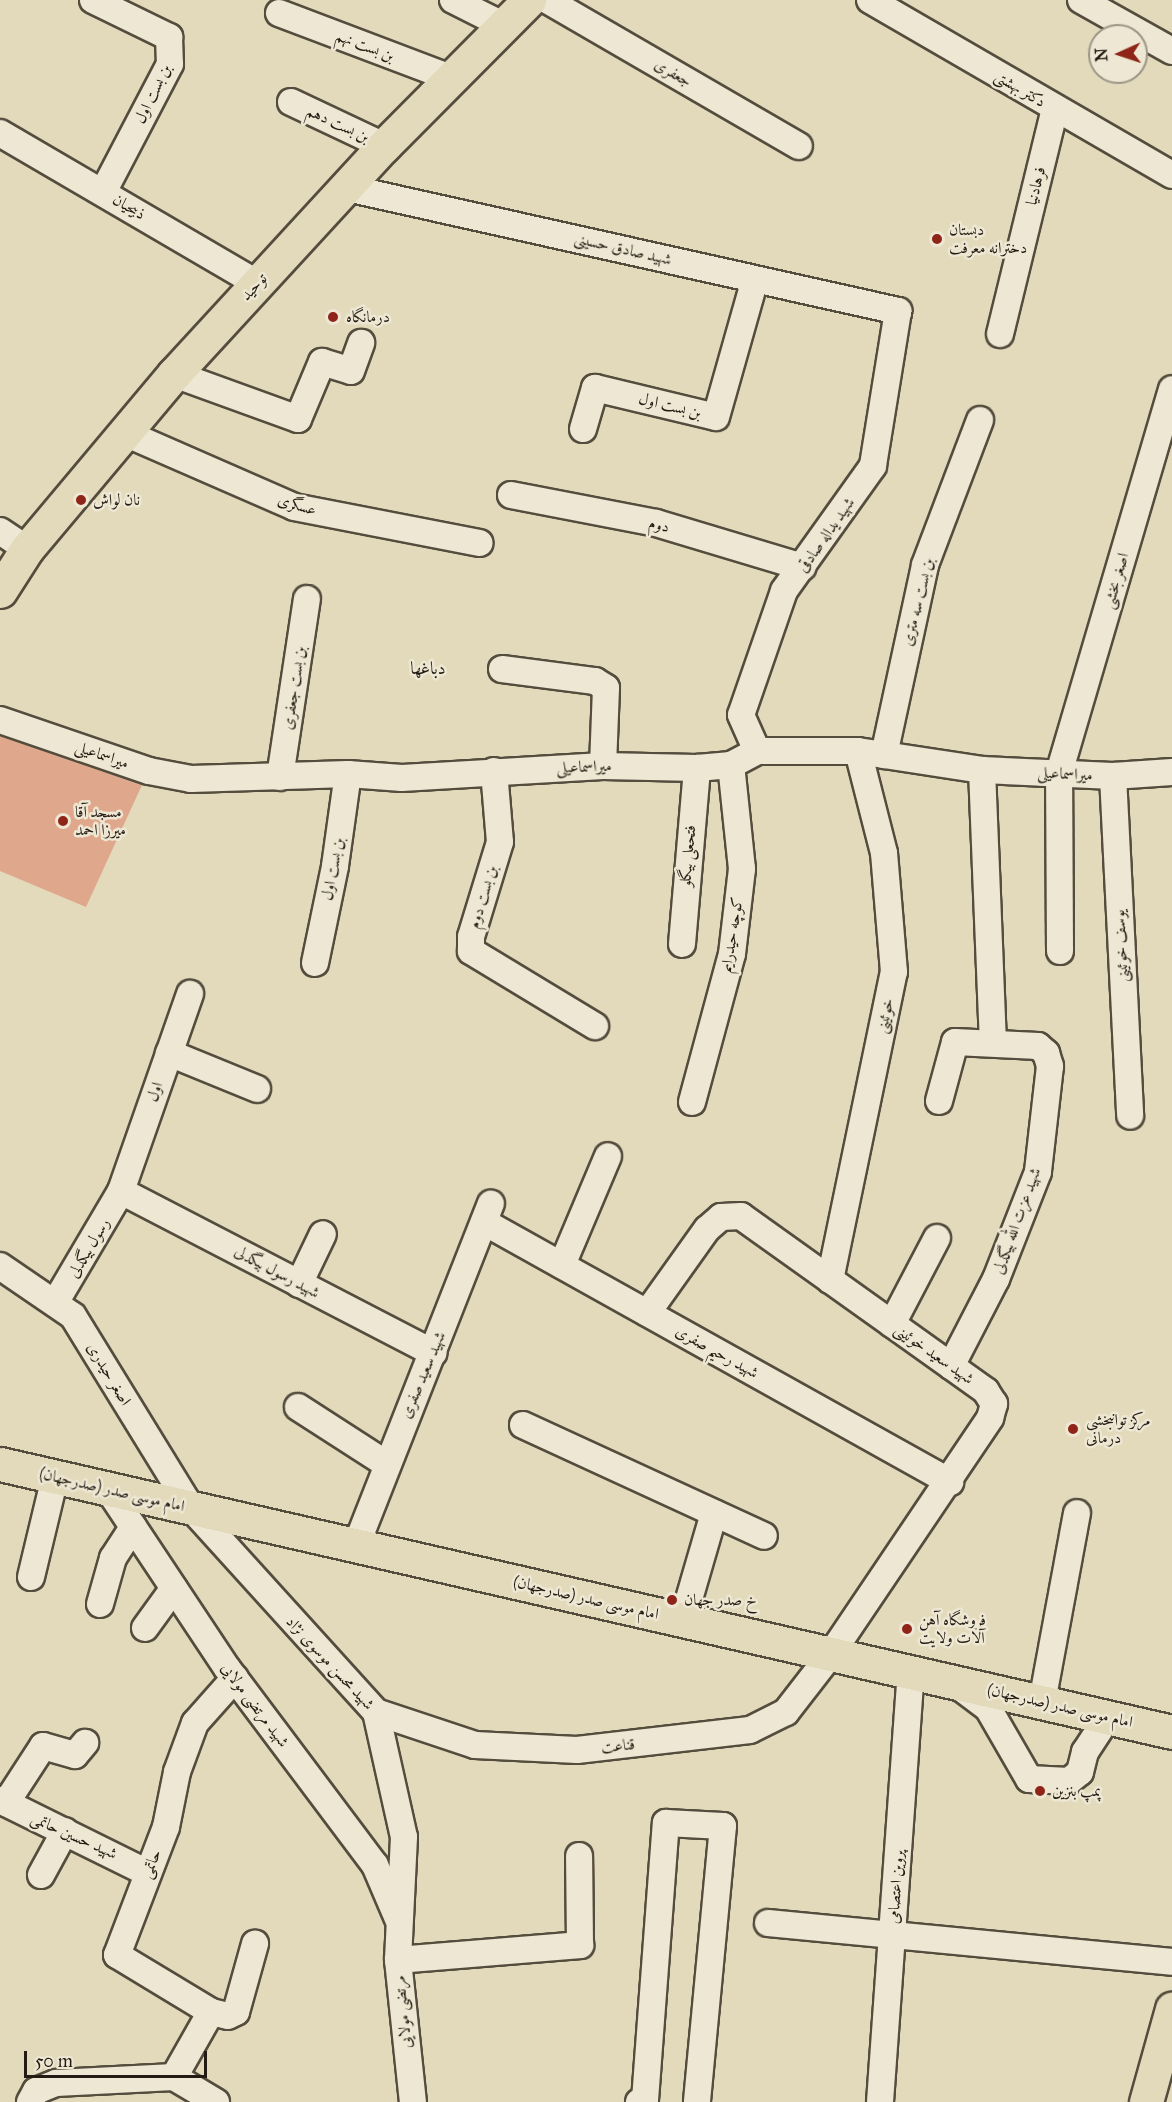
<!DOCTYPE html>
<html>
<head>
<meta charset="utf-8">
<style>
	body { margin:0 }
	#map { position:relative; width:1172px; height:2102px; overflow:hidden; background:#e3dabc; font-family:"IM FELL Great Primer",Amiri,serif }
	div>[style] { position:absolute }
	.building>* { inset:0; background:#dfa78b }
	.roads { filter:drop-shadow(2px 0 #544c3d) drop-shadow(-2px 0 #544c3d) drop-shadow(0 2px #544c3d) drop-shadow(0 -2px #544c3d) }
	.minor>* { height:26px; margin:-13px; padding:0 13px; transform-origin:13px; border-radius:13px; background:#ede7d3 }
	.major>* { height:33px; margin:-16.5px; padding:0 16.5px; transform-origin:16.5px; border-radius:16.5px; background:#e3dabc }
	.highway>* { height:33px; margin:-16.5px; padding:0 16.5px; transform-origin:16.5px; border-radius:16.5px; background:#e3dabc }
	.dots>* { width:16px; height:16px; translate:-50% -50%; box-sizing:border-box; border:3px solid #ede7d3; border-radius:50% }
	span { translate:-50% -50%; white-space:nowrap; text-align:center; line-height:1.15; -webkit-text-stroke:5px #ede7d3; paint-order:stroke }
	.street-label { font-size:16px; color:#241c13 }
	.poi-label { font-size:16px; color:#241c13 }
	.left { translate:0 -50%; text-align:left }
	.neighbourhood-label { font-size:18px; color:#241c13 }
	.north { position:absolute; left:1088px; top:24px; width:60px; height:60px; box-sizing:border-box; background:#ede7d3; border:2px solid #9d9686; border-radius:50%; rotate:267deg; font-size:16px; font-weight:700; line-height:24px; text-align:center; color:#241c13 }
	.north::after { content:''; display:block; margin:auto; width:21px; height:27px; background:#8f2418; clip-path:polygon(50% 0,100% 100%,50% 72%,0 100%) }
	.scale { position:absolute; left:24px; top:2051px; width:183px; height:27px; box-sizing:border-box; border:3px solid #241c13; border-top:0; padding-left:8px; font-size:18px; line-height:21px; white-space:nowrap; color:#241c13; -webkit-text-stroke:4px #ede7d3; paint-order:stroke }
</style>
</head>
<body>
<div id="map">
	<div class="building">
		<div style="clip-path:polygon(0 736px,142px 785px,86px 907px,0 871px)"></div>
	</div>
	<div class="roads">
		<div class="minor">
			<div style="left:93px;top:0;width:85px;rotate:26deg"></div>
			<div style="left:169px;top:37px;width:27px;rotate:88deg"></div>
			<div style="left:170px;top:64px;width:144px;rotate:117.6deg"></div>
			<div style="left:453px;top:0;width:56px;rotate:26.6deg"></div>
			<div style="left:547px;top:0;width:291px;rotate:30.1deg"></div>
			<div style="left:870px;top:0;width:349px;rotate:30.1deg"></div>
			<div style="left:1081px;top:0;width:104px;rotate:29.3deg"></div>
			<div style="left:279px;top:13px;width:184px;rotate:20.7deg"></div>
			<div style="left:291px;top:102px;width:103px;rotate:25.3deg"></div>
			<div style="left:0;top:133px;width:298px;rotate:30.3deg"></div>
			<div style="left:347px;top:188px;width:565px;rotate:12.58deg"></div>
			<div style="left:898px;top:311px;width:157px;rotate:99.2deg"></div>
			<div style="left:873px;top:466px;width:153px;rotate:125.5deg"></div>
			<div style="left:784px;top:591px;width:131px;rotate:109.1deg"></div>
			<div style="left:741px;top:715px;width:39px;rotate:66deg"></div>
			<div style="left:1000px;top:334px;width:232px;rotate:-76.3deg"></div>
			<div style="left:174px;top:374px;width:132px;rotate:19.9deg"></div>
			<div style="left:298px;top:419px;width:62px;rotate:-67.2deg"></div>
			<div style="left:322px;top:362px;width:30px;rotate:17deg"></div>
			<div style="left:351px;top:371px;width:30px;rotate:-70deg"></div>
			<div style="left:583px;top:429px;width:43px;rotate:-73.7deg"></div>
			<div style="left:595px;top:388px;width:124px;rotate:13.5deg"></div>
			<div style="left:716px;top:417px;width:143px;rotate:-74.2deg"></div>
			<div style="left:125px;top:433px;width:184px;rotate:23.6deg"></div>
			<div style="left:294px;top:507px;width:189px;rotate:11deg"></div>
			<div style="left:511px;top:495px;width:148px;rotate:10.9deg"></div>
			<div style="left:656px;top:523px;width:153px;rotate:16.7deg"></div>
			<div style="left:0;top:531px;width:32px;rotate:34deg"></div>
			<div style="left:502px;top:669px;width:94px;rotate:7.4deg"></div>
			<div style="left:595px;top:681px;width:13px;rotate:32deg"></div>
			<div style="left:606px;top:688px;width:78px;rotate:92.2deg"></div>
			<div style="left:0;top:720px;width:157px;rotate:18.9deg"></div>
			<div style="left:149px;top:771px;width:43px;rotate:10.8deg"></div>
			<div style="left:191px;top:779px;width:157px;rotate:-1.8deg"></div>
			<div style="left:348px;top:774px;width:54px;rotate:4.2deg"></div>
			<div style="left:402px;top:778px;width:201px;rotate:-3.4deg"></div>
			<div style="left:603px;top:766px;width:94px;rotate:1.2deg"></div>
			<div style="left:697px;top:768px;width:34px;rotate:-5deg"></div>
			<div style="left:731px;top:765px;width:30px;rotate:-28deg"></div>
			<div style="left:757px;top:751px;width:101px"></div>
			<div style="left:858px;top:751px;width:125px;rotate:8.7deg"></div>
			<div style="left:982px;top:770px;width:131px;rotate:2.6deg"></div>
			<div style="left:1113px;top:776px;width:59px;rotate:-3.9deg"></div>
			<div style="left:884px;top:755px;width:194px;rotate:-77.8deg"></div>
			<div style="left:925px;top:565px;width:155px;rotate:-69.2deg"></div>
			<div style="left:982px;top:770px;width:273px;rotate:87.7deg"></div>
			<div style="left:494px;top:771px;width:71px;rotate:85.2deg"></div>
			<div style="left:500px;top:842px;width:99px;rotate:107deg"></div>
			<div style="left:471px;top:937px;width:14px;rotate:90deg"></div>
			<div style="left:471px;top:951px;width:145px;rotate:31.2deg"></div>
			<div style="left:1113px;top:776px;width:340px;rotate:87.1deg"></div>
			<div style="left:280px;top:777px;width:180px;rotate:-81.4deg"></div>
			<div style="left:682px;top:944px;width:177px;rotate:-85.1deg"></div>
			<div style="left:1060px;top:951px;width:178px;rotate:-90.3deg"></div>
			<div style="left:1059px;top:773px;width:400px;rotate:-73.6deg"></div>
			<div style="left:315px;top:963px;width:99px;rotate:-78.3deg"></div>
			<div style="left:335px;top:866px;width:93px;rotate:-82deg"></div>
			<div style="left:169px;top:1053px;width:95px;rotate:22.2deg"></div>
			<div style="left:939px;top:1101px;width:61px;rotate:-74.8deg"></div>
			<div style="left:955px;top:1042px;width:83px;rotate:2.8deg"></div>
			<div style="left:1038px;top:1046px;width:11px;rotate:41deg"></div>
			<div style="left:1046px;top:1053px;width:14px;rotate:73deg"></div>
			<div style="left:1050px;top:1066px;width:107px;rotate:96.5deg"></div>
			<div style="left:1038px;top:1172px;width:115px;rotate:111.4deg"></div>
			<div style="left:996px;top:1279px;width:98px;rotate:117.3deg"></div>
			<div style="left:692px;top:1102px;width:153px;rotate:-74.9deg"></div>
			<div style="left:732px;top:954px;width:86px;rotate:-83.3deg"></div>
			<div style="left:742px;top:869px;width:105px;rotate:-96deg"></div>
			<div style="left:121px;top:1191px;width:352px;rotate:27.4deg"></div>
			<div style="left:484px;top:1222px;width:534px;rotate:29.16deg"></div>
			<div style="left:562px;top:1265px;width:118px;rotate:-67.1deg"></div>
			<div style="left:0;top:1266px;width:88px;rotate:34.4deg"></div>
			<div style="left:73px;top:1316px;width:225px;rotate:58.4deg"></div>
			<div style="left:191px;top:1508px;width:275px;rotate:47.8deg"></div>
			<div style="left:376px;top:1712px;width:128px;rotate:77.4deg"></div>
			<div style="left:404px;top:1837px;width:123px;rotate:92.8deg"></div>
			<div style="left:398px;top:1960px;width:143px;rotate:84deg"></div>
			<div style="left:830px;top:1280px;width:315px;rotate:-78.3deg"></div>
			<div style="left:894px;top:972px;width:119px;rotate:-94.8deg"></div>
			<div style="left:884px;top:853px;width:105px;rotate:-104.3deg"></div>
			<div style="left:299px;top:1284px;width:55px;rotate:-64.4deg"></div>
			<div style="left:55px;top:1303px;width:130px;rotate:-59.5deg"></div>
			<div style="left:121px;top:1191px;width:209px;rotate:-70.7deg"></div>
			<div style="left:892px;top:1324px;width:97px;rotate:-62.4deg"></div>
			<div style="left:298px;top:1407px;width:103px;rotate:32.8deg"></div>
			<div style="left:523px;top:1425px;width:265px;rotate:24.7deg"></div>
			<div style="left:108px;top:1489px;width:215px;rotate:56.4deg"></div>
			<div style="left:227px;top:1668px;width:246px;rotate:53.1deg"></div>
			<div style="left:375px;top:1865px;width:59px;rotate:66.9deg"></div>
			<div style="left:356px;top:1546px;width:368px;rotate:-68.5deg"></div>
			<div style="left:31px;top:1577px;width:103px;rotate:-76.5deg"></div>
			<div style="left:100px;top:1604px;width:48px;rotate:-74.2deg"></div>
			<div style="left:113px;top:1558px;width:37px;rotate:-57deg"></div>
			<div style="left:683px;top:1620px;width:111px;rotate:-73.8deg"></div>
			<div style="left:145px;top:1628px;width:49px;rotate:-54.1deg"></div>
			<div style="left:235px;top:1678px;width:60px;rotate:131.6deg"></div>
			<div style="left:195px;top:1723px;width:52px;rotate:110.2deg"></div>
			<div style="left:177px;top:1772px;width:56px;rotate:101.3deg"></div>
			<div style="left:166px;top:1827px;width:137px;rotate:110.9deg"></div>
			<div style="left:117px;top:1955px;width:110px;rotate:31.2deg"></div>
			<div style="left:211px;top:2012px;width:17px;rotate:13deg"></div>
			<div style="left:228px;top:2016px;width:9px;rotate:-27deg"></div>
			<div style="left:236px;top:2012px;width:71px;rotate:-74.4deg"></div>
			<div style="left:960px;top:1687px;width:35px;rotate:37deg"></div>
			<div style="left:988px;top:1708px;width:82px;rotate:60deg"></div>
			<div style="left:1029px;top:1779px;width:40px;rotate:2.9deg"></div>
			<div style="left:1069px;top:1781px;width:14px;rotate:-39deg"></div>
			<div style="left:1080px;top:1772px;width:21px;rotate:-76deg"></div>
			<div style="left:1085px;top:1752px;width:42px;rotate:-56.7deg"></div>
			<div style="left:1042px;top:1702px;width:192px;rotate:-79.5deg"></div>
			<div style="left:376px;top:1712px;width:104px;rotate:18.4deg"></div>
			<div style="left:475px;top:1745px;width:102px;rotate:2.8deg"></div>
			<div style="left:577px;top:1750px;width:174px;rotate:-6.6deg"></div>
			<div style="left:750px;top:1730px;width:40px;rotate:-26.6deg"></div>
			<div style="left:786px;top:1712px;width:73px;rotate:-52.2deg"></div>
			<div style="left:831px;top:1654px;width:285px;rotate:-56deg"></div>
			<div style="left:990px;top:1418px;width:15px;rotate:-74deg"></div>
			<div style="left:994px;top:1404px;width:15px;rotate:-122deg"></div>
			<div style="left:986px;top:1391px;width:301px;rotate:-144.5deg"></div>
			<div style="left:741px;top:1216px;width:20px;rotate:177deg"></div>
			<div style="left:721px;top:1217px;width:18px;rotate:139deg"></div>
			<div style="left:707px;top:1229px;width:103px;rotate:125.5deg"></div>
			<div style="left:0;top:1800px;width:165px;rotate:26.3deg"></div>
			<div style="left:6px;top:1803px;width:68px;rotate:-57deg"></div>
			<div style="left:43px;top:1746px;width:33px;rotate:16deg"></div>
			<div style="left:75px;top:1755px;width:16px;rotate:-50deg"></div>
			<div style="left:41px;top:1875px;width:50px;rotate:-61.4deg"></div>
			<div style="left:768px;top:1923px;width:406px;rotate:5.5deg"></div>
			<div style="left:398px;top:1960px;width:183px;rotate:-4.7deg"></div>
			<div style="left:580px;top:1945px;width:89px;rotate:-90.6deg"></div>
			<div style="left:174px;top:2077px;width:49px;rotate:30.8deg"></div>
			<div style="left:30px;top:2102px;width:13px;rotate:-61deg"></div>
			<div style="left:36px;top:2091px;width:22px;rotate:-22deg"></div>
			<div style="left:56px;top:2083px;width:118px;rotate:-2.9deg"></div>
			<div style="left:174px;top:2077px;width:75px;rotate:-60.4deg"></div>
			<div style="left:639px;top:2102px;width:6px;rotate:-18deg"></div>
			<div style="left:645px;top:2100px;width:278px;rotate:-85.7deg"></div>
			<div style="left:666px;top:1823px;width:57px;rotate:3deg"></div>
			<div style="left:723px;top:1826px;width:277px;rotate:95.4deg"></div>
			<div style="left:880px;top:2102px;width:431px;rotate:-85.9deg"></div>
		</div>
		<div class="major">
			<div style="left:0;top:591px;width:50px;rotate:-57.3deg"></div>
			<div style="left:27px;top:549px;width:229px;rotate:-50deg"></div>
			<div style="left:174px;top:374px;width:310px;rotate:-47.4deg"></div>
			<div style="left:384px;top:146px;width:206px;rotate:-45.2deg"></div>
			<div style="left:0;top:1464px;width:1202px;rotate:12.88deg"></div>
		</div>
		<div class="highway">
			<div style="left:1146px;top:2102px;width:97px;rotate:-74.4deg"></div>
		</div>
	</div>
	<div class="dots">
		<div style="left:937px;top:239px;background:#8f2418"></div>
		<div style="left:333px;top:317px;background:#8f2418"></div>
		<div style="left:81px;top:500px;background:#8f2418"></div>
		<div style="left:63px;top:821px;background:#8f2418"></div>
		<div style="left:1073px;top:1429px;background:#8f2418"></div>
		<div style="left:672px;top:1600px;background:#8f2418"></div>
		<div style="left:907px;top:1629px;background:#8f2418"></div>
		<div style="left:1040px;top:1791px;background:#8f2418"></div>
	</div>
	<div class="street-label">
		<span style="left:365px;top:46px;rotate:21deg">بن بست نهم</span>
		<span style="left:673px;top:73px;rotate:30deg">جعفری</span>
		<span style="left:1020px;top:89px;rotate:31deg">دکتر بهشتی</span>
		<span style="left:153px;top:94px;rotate:-64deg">بن بست اول</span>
		<span style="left:338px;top:124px;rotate:25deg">بن بست دهم</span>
		<span style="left:1036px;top:186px;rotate:-76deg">فرهادنیا</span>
		<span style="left:129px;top:207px;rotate:31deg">ذبیحیان</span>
		<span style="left:623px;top:249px;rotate:13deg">شهید صادق حسینی</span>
		<span style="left:254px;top:287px;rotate:-47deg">توحید</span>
		<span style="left:670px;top:406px;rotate:14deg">بن بست اول</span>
		<span style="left:297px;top:505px;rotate:17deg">عسگری</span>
		<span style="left:659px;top:525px;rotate:14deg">دوم</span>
		<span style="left:826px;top:535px;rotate:-55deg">شهید یداله صادقی</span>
		<span style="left:1116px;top:581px;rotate:-74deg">اصغر بخشی</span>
		<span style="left:918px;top:602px;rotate:-76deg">بن بست سه متری</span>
		<span style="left:294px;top:688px;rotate:-81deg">بن بست جعفری</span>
		<span style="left:102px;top:755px;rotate:19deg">میراسماعیلی</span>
		<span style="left:584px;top:767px;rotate:-2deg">میراسماعیلی</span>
		<span style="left:1065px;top:774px;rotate:3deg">میراسماعیلی</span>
		<span style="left:688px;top:856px;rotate:-85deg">فتحعلی بیگلو</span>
		<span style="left:333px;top:869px;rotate:-79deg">بن بست اول</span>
		<span style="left:483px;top:897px;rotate:-73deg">بن بست دوم</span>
		<span style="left:732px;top:935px;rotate:-81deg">کوچه حیدرایم</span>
		<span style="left:1121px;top:946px;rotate:-93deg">یوسف خوئینی</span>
		<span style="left:885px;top:1016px;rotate:-78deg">خوئینی</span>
		<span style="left:155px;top:1092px;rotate:-71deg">اول</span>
		<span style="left:1017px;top:1221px;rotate:-70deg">شهید عزت الله بیگدلی</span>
		<span style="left:89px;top:1248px;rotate:-59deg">رسول بیگدلی</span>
		<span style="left:277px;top:1272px;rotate:28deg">شهید رسول بیگدلی</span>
		<span style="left:717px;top:1352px;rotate:29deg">شهید رحیم صفری</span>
		<span style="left:934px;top:1354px;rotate:35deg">شهید سعید خوئینی</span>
		<span style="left:109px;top:1374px;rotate:59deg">اصغر حیدری</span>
		<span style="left:423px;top:1375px;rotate:-67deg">شهید سعید صفری</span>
		<span style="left:112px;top:1490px;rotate:13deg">(صدرجهان) امام موسی صدر</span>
		<span style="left:586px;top:1598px;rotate:13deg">(صدرجهان) امام موسی صدر</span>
		<span style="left:330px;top:1663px;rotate:47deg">شهید محسن موسوی نژاد</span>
		<span style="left:255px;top:1705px;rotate:53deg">شهید مرتضی مولایی</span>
		<span style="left:1060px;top:1706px;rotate:13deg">(صدرجهان) امام موسی صدر</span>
		<span style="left:618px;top:1746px;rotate:-6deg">قناعت</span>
		<span style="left:74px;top:1836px;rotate:24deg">شهید حسین حاتمی</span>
		<span style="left:151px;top:1864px;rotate:-68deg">حاتمی</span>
		<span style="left:896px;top:1887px;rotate:-86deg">پروین اعتصامی</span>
		<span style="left:403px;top:2012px;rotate:-96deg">مرتضی مولایی</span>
	</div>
	<div class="poi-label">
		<span class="left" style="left:949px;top:239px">دبستان<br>دخترانه معرفت</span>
		<span class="left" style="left:346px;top:317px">درمانگاه</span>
		<span class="left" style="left:93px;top:500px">نان لواش</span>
		<span class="left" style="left:75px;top:821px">مسجد آقا<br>میرزا احمد</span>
		<span class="left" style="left:1086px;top:1429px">مرکز توانبخشی<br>درمانی</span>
		<span class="left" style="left:684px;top:1600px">خ صدر جهان</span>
		<span class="left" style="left:919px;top:1629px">فروشگاه آهن<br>آلات ولایت</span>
		<span class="left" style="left:1052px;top:1791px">پمپ بنزین</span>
	</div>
	<div class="neighbourhood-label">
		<span style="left:428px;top:668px">دباغها</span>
	</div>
	<div class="north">N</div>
	<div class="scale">50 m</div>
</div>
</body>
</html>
